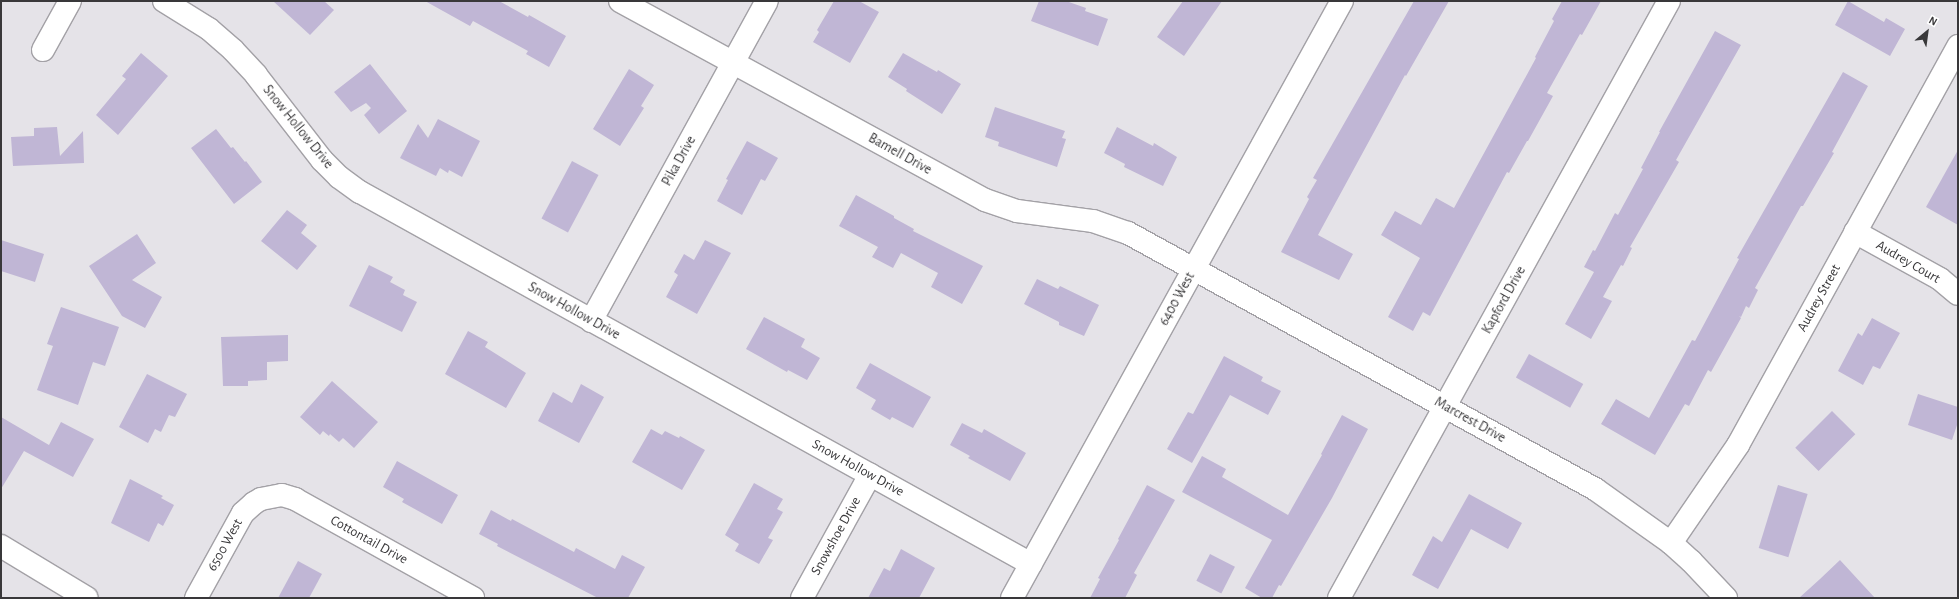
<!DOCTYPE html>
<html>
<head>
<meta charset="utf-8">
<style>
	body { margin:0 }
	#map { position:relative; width:1959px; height:599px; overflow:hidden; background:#e5e3e8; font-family:"Alegreya Sans",sans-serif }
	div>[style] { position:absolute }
	.building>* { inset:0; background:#c0b6d5; transform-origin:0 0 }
	.roads { filter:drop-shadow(1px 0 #a3a1a6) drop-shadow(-1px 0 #a3a1a6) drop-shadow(0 1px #a3a1a6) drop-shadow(0 -1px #a3a1a6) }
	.street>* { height:22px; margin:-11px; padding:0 11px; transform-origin:11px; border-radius:11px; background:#fff }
	.secondary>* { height:22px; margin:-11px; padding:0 11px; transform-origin:11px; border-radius:11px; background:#fff }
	span { translate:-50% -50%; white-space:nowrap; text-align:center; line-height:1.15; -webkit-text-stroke:3.5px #fff; paint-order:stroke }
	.street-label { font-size:14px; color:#39383a }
	.frame { position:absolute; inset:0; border:2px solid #39383a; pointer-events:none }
	.north { position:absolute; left:1907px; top:12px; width:40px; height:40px; -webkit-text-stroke:3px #fff; paint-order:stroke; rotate:29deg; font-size:11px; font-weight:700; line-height:16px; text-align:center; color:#39383a }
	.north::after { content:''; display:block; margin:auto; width:14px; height:18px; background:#39383a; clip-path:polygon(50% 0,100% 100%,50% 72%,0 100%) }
</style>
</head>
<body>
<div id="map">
	<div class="building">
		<div style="clip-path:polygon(273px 1px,324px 1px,334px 10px,310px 35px)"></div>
		<div style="clip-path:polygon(425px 1px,499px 1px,528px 17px,529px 15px,566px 36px,549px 67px,526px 54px,528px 51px,473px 21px,470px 26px)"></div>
		<div style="clip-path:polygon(834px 1px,859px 1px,879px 12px,850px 63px,813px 42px,819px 32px,817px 30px)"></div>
		<div style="clip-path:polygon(1039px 1px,1066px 1px,1086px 8px,1085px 11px,1108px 19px,1098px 46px,1031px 21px)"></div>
		<div style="clip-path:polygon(1183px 1px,1222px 1px,1184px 56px,1157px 37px)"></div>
		<div style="clip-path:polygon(1414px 1px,1449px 1px,1406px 76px,1405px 75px,1318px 235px,1353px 254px,1339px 280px,1281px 252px,1309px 199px,1307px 197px,1317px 180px,1313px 178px)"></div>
		<div style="clip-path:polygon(1562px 1px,1601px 1px,1582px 35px,1580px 34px,1547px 93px,1553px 96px,1528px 141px,1527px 141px,1509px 173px,1507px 172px,1430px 316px,1423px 312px,1413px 331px,1388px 317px,1420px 258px,1381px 235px,1395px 211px,1421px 225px,1436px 198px,1454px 208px,1536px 58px,1535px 57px,1554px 21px,1552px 19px)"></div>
		<div style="clip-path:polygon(1848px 1px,1884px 22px,1886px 18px,1905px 29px,1890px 56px,1835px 25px)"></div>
		<div style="clip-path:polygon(1715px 31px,1741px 45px,1676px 160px,1679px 162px,1630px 247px,1632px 248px,1623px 266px,1621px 265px,1603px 297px,1612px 301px,1591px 339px,1565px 324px,1594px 272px,1584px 267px,1593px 250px,1595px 251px,1615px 213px,1618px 215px,1643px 169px,1641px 168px,1660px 132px,1659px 132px)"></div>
		<div style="clip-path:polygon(141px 53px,168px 76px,118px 135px,96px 115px,126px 79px,122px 76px)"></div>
		<div style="clip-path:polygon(903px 53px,937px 72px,938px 70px,961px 84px,942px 114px,906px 91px,907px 89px,888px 77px)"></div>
		<div style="clip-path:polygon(370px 64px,407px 111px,379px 134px,364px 115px,371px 108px,366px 103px,351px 112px,334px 92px)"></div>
		<div style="clip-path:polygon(629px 69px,654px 85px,641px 106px,644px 108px,620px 146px,593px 129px)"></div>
		<div style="clip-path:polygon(1843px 72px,1868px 86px,1832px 152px,1834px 153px,1803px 206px,1801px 206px,1755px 288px,1758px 290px,1749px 308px,1746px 306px,1741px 317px,1739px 316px,1741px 318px,1711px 372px,1708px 370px,1689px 406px,1685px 404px,1655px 455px,1601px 424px,1616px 399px,1649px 418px,1692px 340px,1695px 341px,1739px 259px,1737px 258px)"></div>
		<div style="clip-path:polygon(995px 107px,1065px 131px,1062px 138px,1066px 139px,1057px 167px,998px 146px,999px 142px,985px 137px)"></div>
		<div style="clip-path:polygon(438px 119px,480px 141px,462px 177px,449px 170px,448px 173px,440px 168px,436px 176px,400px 158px,418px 124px,428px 138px)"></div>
		<div style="clip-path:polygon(57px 127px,60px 156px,83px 131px,84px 163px,13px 166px,11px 137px,34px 136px,34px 128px)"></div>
		<div style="clip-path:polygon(1117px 127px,1153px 146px,1154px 143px,1177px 157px,1163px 186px,1124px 167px,1125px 164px,1104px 153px)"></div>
		<div style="clip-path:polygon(216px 129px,231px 148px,233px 147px,245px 162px,246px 161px,262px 182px,234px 204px,191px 148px)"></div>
		<div style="clip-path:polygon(747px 141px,778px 158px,765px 181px,761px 179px,742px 215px,717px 201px,728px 180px,726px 179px)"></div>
		<div style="clip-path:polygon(1958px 150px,1958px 225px,1926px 207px)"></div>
		<div style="left:572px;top:161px;width:30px;height:65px;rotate:28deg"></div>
		<div style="clip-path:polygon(856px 195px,894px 216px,894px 218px,914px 229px,913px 231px,983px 266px,962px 304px,931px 287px,938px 273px,901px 253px,893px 268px,872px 257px,878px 247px,839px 226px)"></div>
		<div style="clip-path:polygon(287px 210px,307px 225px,301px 233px,317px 246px,297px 270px,261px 241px)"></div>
		<div style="clip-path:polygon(137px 234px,156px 263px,132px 280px,162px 297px,145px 328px,122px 316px,89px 266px)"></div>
		<div style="clip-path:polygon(1px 240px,44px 254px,35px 282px,1px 271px)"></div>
		<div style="clip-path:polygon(705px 240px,731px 253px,697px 314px,666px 297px,678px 275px,674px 272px,684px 254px,694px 260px)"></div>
		<div style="clip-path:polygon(369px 265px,393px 277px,390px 282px,405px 290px,403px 295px,417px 302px,402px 332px,349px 306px)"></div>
		<div style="clip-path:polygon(1037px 279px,1058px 289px,1060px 286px,1099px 305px,1084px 336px,1059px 325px,1059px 322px,1024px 304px)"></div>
		<div style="clip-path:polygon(61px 307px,119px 327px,105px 366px,93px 362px,78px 405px,37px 390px,53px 346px,47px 344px)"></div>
		<div style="clip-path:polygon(764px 317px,805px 339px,801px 347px,820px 358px,807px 380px,788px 370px,787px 372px,746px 349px)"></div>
		<div style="clip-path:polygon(1872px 318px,1900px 333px,1880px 369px,1873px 366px,1863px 385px,1838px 371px,1858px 333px,1862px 336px)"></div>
		<div style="clip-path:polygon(468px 331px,488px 342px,485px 347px,526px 373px,506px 408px,445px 374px)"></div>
		<div style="clip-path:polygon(288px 335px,288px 361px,267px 362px,267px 380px,248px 381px,248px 386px,223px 386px,221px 337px)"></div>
		<div style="left:1529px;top:354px;width:62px;height:27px;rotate:29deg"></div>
		<div style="clip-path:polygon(1224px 356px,1263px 377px,1261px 381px,1281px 391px,1268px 415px,1230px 395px,1192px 463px,1167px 449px,1188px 412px,1193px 414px)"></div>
		<div style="clip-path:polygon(870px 363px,931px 397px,913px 428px,892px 417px,890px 420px,871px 409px,876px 400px,856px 388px)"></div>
		<div style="clip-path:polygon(147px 374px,187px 394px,175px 417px,169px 415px,161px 432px,155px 429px,148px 443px,119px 427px)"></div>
		<div style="clip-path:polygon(332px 381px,378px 422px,354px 448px,343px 438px,339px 442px,330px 434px,329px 436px,323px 431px,320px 435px,300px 417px)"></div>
		<div style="clip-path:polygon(581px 384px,604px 397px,579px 443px,538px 421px,553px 392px,572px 403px)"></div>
		<div style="clip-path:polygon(1918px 394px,1958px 407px,1958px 422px,1952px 440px,1908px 425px)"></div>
		<div style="left:1832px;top:411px;width:33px;height:52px;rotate:45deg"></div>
		<div style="clip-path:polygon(1342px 415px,1368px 429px,1332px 498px,1281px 586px,1279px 585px,1272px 598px,1262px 598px,1245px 588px,1272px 540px,1182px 492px,1202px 456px,1226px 469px,1222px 477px,1288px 515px,1322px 455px,1321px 454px)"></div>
		<div style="clip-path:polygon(1px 417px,49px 445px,61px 422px,94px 439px,73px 477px,24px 451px,1px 489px)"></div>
		<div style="clip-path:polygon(962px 423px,982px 433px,984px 429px,1026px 453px,1010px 481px,968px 458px,970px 456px,950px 445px)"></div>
		<div style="clip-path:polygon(651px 429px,662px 435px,665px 431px,679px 438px,680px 436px,705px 450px,682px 490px,632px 462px)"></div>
		<div style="clip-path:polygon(397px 461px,458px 495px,442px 524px,402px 502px,404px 499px,383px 487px)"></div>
		<div style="clip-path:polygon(130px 479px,163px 496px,161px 498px,174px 505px,163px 526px,158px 523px,149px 542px,111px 523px)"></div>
		<div style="clip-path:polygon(754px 483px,783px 499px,777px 509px,783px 512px,768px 538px,773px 540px,759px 564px,735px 551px,739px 544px,725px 535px)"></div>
		<div style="clip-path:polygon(1147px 485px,1175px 500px,1134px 573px,1137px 575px,1125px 598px,1090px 598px,1100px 579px,1098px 578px,1119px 540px,1118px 539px)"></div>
		<div style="left:1778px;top:485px;width:31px;height:66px;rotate:17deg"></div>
		<div style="clip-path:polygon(1469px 494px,1522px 523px,1508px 549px,1471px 529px,1438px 589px,1412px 575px,1433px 536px,1442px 542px)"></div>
		<div style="clip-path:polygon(491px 510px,511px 521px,512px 519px,574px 552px,576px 548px,615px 569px,622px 555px,645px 567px,628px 598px,598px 598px,497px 546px,498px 544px,479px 534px)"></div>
		<div style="clip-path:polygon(901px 549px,935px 568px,919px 598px,868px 598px,884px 568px,890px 571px)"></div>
		<div style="left:1210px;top:554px;width:28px;height:30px;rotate:27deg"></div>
		<div style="clip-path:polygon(1840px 560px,1875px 598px,1799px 598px,1820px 579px)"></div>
		<div style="clip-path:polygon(298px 561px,322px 574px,309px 598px,278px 598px)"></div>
	</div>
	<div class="roads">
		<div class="street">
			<div style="left:164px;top:1px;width:53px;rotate:31.9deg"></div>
			<div style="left:209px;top:29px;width:32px;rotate:41deg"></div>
			<div style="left:233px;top:50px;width:34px;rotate:47deg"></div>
			<div style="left:256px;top:75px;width:108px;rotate:52.2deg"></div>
			<div style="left:322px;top:160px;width:24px;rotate:45deg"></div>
			<div style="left:339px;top:177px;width:26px;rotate:36deg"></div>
			<div style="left:360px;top:192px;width:767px;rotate:29deg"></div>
			<div style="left:620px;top:1px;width:416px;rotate:28.6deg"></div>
			<div style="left:985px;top:200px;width:34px;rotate:19deg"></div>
			<div style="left:1017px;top:211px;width:77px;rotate:7.5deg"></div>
			<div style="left:1093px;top:221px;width:37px;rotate:19deg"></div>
			<div style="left:1128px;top:233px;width:533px;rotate:28.73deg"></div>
			<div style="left:1595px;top:489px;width:93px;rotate:35.4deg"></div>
			<div style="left:1671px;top:543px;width:27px;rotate:42deg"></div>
			<div style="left:1691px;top:561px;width:51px;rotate:46.6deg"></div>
			<div style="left:43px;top:50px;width:56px;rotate:-61.1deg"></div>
			<div style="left:1855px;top:232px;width:97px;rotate:28.9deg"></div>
			<div style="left:1940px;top:279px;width:23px;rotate:40deg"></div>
			<div style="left:591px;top:321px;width:365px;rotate:-61.2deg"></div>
			<div style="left:1671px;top:543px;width:119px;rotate:-55.6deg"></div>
			<div style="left:1738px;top:445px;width:456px;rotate:-61.1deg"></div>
			<div style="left:196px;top:598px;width:97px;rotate:-61.1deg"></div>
			<div style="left:243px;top:513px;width:15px;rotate:-42deg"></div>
			<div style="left:254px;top:503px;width:8px;rotate:-30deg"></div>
			<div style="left:261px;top:499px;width:21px;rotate:-11deg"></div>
			<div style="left:282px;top:495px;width:14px;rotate:17deg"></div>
			<div style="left:295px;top:499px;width:204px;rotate:29.1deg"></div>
			<div style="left:802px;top:598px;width:141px;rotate:-61.1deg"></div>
			<div style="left:1339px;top:598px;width:682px;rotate:-61.07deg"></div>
		</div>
		<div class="secondary">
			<div style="left:1px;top:546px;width:100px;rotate:31.2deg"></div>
			<div style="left:1012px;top:598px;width:682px;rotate:-61.07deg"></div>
		</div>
	</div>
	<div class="street-label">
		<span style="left:298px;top:127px;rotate:51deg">Snow Hollow Drive</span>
		<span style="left:900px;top:154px;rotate:29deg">Bamell Drive</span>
		<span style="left:679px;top:161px;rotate:-61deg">Pika Drive</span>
		<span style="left:1908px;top:262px;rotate:30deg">Audrey Court</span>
		<span style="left:1819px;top:298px;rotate:-61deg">Audrey Street</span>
		<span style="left:1177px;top:299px;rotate:-61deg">6400 West</span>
		<span style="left:1504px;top:300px;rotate:-61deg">Kapford Drive</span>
		<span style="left:574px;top:311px;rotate:29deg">Snow Hollow Drive</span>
		<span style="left:1470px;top:420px;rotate:29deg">Marcrest Drive</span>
		<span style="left:858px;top:468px;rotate:29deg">Snow Hollow Drive</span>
		<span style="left:836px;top:536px;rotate:-61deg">Snowshoe Drive</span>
		<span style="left:369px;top:540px;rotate:29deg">Cottontail Drive</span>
		<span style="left:225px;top:545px;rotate:-61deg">6500 West</span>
	</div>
	<div class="frame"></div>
	<div class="north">N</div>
</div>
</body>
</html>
